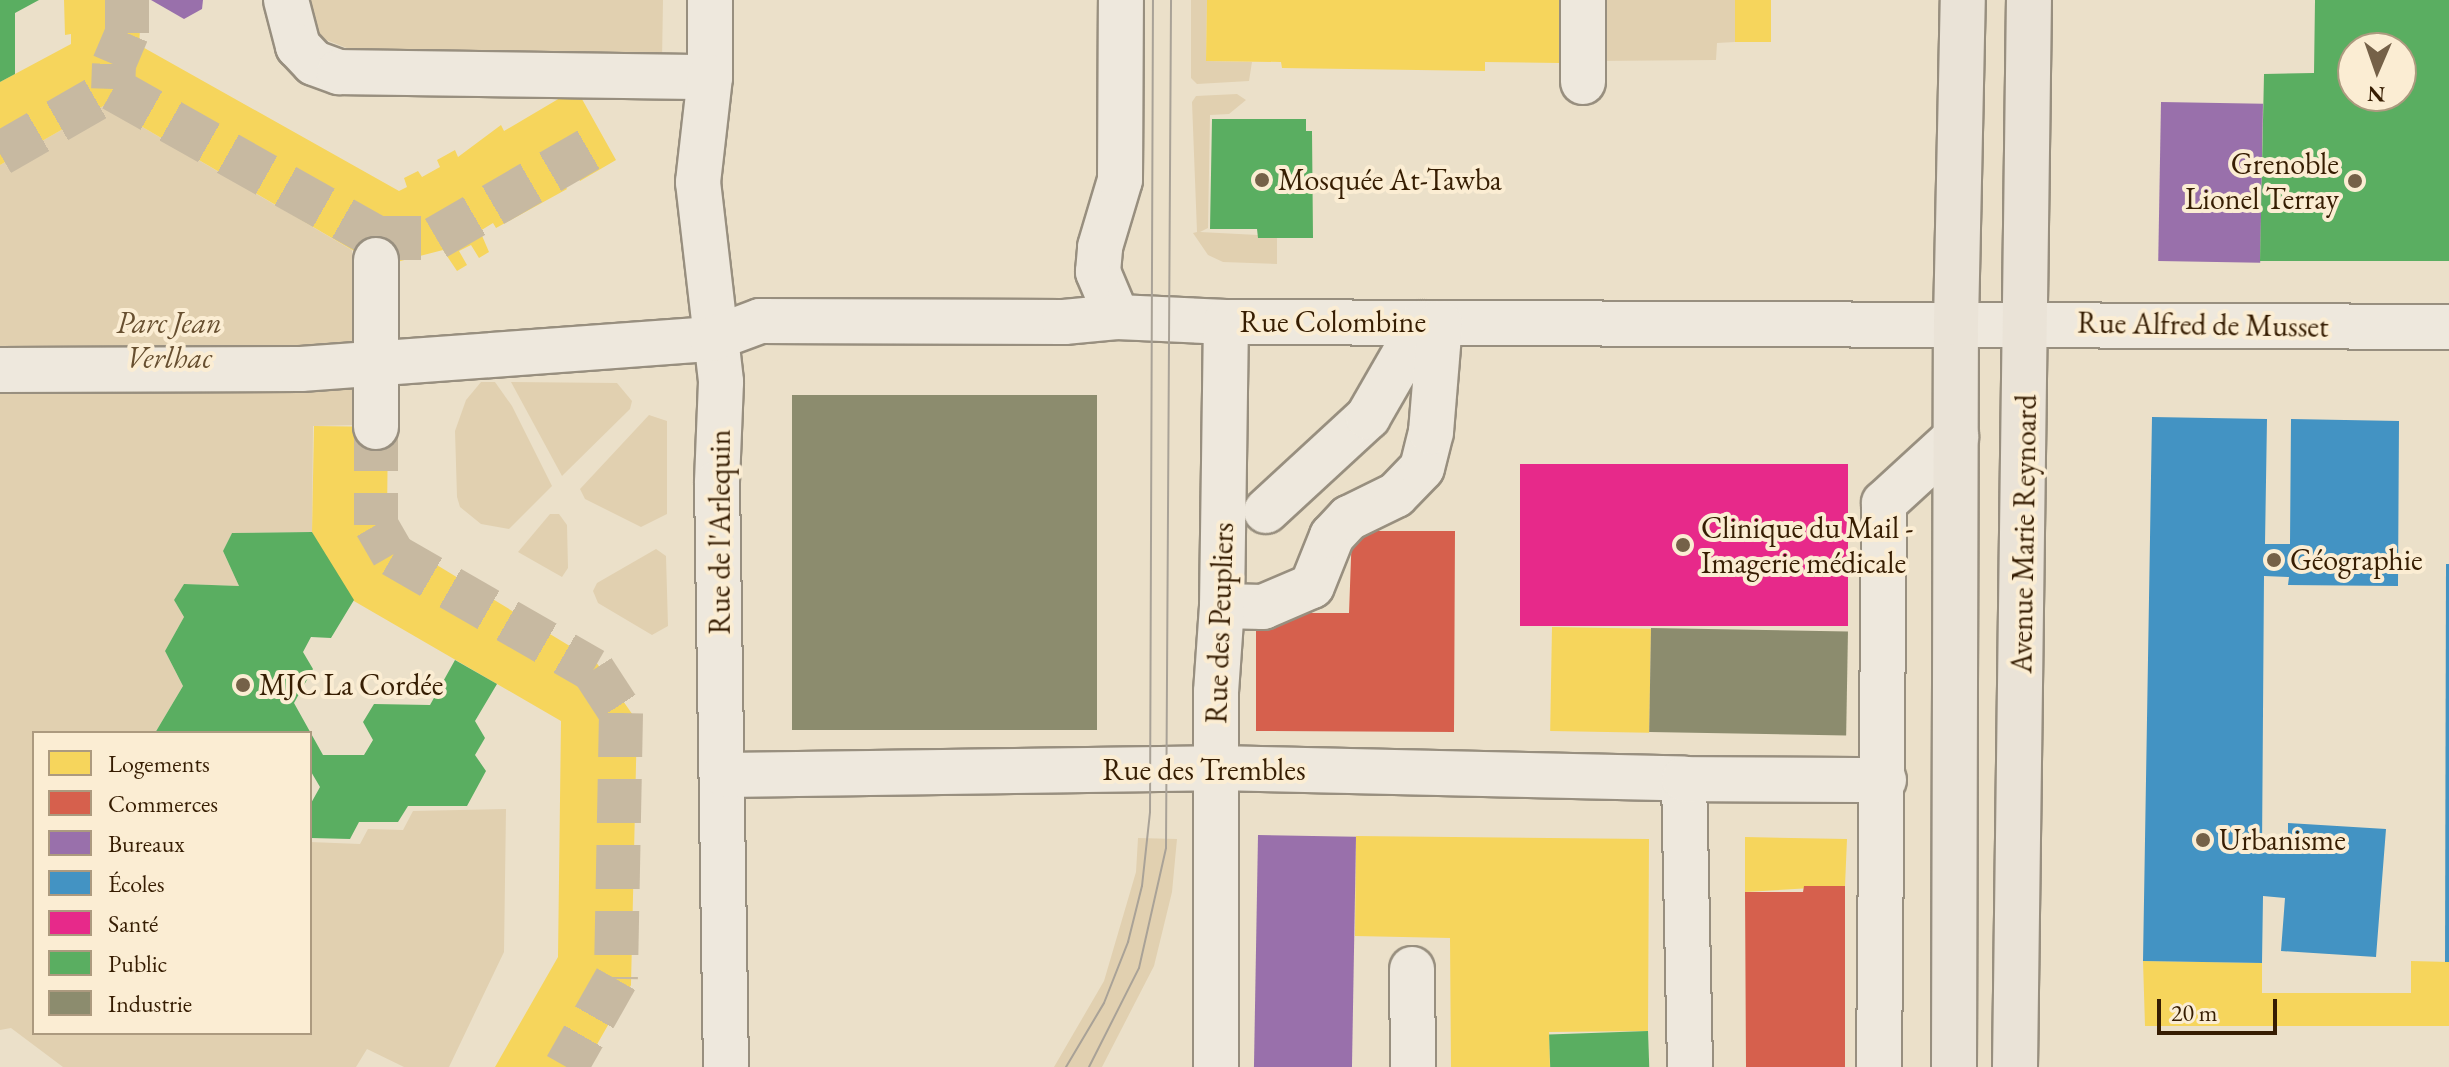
<!DOCTYPE html>
<html>
<head>
<meta charset="utf-8">
<style>
	body { margin:0 }
	#map { position:relative; width:2449px; height:1067px; overflow:hidden; background:#ebe0c9; font-family:"EB Garamond",serif }
	div>[style] { position:absolute }
	.green>* { inset:0; background:#e1d0b0 }
	.homes>* { inset:0; background:#f6d55c; transform-origin:0 0 }
	.shops>* { inset:0; background:#d6604d }
	.offices>* { inset:0; background:#9970ab; transform-origin:0 0 }
	.schools>* { inset:0; background:#4393c3 }
	.health>* { inset:0; background:#e7298a; transform-origin:0 0 }
	.public>* { inset:0; background:#5aae61; transform-origin:0 0 }
	.industry>* { inset:0; background:#8c8c6e; transform-origin:0 0 }
	.minor-tunnel>* { height:44px; margin-top:-22px; transform-origin:0; background:repeating-linear-gradient(90deg,#c7b9a1 0 44px,transparent 0 66px) }
	.roads { filter:drop-shadow(2px 0 #988f7f) drop-shadow(-2px 0 #988f7f) drop-shadow(0 2px #988f7f) drop-shadow(0 -2px #988f7f) }
	.minor>* { height:44px; margin:-22px; padding:0 22px; transform-origin:22px; border-radius:22px; background:#eee8dd }
	.major>* { height:44px; margin:-22px; padding:0 22px; transform-origin:22px; border-radius:22px; background:#eae3d7 }
	.tram>* { height:2px; margin:-1px; padding:0 1px; transform-origin:1px; border-radius:1px; background:#a9a297 }
	.dots>* { width:22px; height:22px; translate:-50% -50%; box-sizing:border-box; border:4px solid #fbedd3; border-radius:50% }
	span { translate:-50% -50%; white-space:nowrap; text-align:center; line-height:1.15; -webkit-text-stroke:8px #fbedd3; paint-order:stroke }
	.poi-label { font-size:30px; color:#361d02 }
	.right { translate:-100% -50%; text-align:right }
	.left { translate:0 -50%; text-align:left }
	.street-label { font-size:30px; color:#361d02 }
	.park-label { font-size:30px; color:#674f30; font-style:italic }
	.legend { position:absolute; left:32px; top:731px; width:280px; height:304px; box-sizing:border-box; background:#fbedd3; border:2px solid #ac9a7f; margin:0; padding:10px 14px; list-style:none; font-size:24px; color:#361d02 }
	.legend li { display:flex; align-items:center; gap:16px; height:40px }
	.legend b { width:40px; border:2px solid #ac9a7f }
	.north { position:absolute; left:2337px; top:32px; width:80px; height:80px; box-sizing:border-box; background:#fbedd3; border:2px solid #ac9a7f; border-radius:50%; rotate:182deg; font-size:22px; font-weight:700; line-height:32px; text-align:center; color:#361d02 }
	.north::after { content:''; display:block; margin:auto; width:28px; height:36px; background:#756148; clip-path:polygon(50% 0,100% 100%,50% 72%,0 100%) }
	.scale { position:absolute; left:2157px; top:999px; width:120px; height:36px; box-sizing:border-box; border:4px solid #361d02; border-top:0; padding-left:10px; font-size:24px; line-height:28px; white-space:nowrap; color:#361d02; -webkit-text-stroke:6px #fbedd3; paint-order:stroke }
</style>
</head>
<body>
<div id="map">
	<div class="green">
		<div style="clip-path:polygon(300px 0,663px 0,662px 62px,357px 52px,321px 38px)"></div>
		<div style="clip-path:polygon(1191px 0,1207px 0,1206px 61px,1252px 62px,1249px 81px,1197px 84px,1191px 78px)"></div>
		<div style="clip-path:polygon(1590px 0,1735px 0,1735px 42px,1717px 43px,1716px 60px,1595px 61px)"></div>
		<div style="clip-path:polygon(1237px 94px,1246px 100px,1229px 114px,1210px 115px,1208px 228px,1200px 232px,1277px 236px,1277px 264px,1223px 262px,1208px 255px,1193px 233px,1197px 232px,1192px 102px,1196px 96px)"></div>
		<div style="clip-path:polygon(105px 105px,352px 250px,360px 425px,313px 426px,312px 532px,232px 533px,223px 551px,239px 586px,184px 584px,174px 600px,184px 617px,165px 651px,183px 686px,155px 733px,34px 733px,34px 1033px,310px 1033px,310px 842px,360px 844px,368px 829px,403px 830px,413px 811px,506px 809px,504px 952px,449px 1067px,404px 1067px,367px 1049px,356px 1067px,63px 1067px,11px 1028px,0 1030px,0 165px)"></div>
		<div style="clip-path:polygon(481px 382px,495px 382px,512px 406px,552px 486px,509px 529px,481px 524px,460px 507px,457px 497px,455px 431px,466px 400px)"></div>
		<div style="clip-path:polygon(511px 382px,617px 383px,632px 401px,630px 409px,562px 476px)"></div>
		<div style="clip-path:polygon(649px 415px,667px 421px,667px 514px,641px 527px,585px 499px,580px 489px)"></div>
		<div style="clip-path:polygon(550px 514px,559px 514px,567px 525px,568px 568px,562px 577px,518px 552px)"></div>
		<div style="clip-path:polygon(656px 549px,666px 556px,668px 626px,652px 635px,598px 603px,593px 591px,597px 583px)"></div>
		<div style="clip-path:polygon(1138px 838px,1177px 839px,1172px 892px,1154px 966px,1102px 1067px,1054px 1067px,1104px 981px,1136px 872px)"></div>
	</div>
	<div class="homes">
		<div style="clip-path:polygon(64px 0,142px 0,139px 45px,399px 191px,407px 187px,404px 178px,418px 171px,422px 177px,440px 167px,437px 160px,455px 150px,458px 157px,501px 125px,504px 131px,560px 98px,557px 92px,573px 83px,616px 160px,580px 181px,577px 175px,563px 183px,567px 189px,496px 228px,493px 223px,480px 231px,489px 252px,479px 258px,471px 245px,459px 251px,467px 265px,457px 271px,443px 250px,389px 264px,361px 255px,105px 105px,0 165px,0 82px,71px 44px,71px 34px,65px 35px)"></div>
		<div style="clip-path:polygon(1207px 0,1560px 0,1559px 63px,1485px 62px,1485px 71px,1282px 68px,1281px 62px,1206px 61px)"></div>
		<div style="left:1735px;top:0;width:36px;height:42px"></div>
		<div style="clip-path:polygon(314px 426px,388px 427px,387px 518px,399px 542px,596px 662px,637px 721px,631px 985px,584px 1067px,495px 1067px,558px 957px,561px 721px,347px 597px,312px 532px)"></div>
		<div style="left:1552px;top:627px;width:99px;height:104px;rotate:1deg"></div>
		<div style="clip-path:polygon(1356px 836px,1649px 839px,1648px 1031px,1549px 1032px,1550px 1067px,1451px 1067px,1450px 938px,1355px 936px)"></div>
		<div style="clip-path:polygon(1745px 837px,1847px 839px,1845px 886px,1745px 892px)"></div>
		<div style="clip-path:polygon(2143px 961px,2262px 963px,2262px 993px,2411px 993px,2411px 961px,2449px 962px,2449px 1026px,2145px 1026px)"></div>
	</div>
	<div class="shops">
		<div style="clip-path:polygon(1352px 531px,1455px 531px,1454px 732px,1256px 731px,1256px 613px,1349px 613px)"></div>
		<div style="clip-path:polygon(1804px 886px,1845px 886px,1845px 1067px,1746px 1067px,1745px 892px,1803px 892px)"></div>
	</div>
	<div class="offices">
		<div style="clip-path:polygon(151px 0,203px 0,202px 9px,184px 19px)"></div>
		<div style="left:2161px;top:102px;width:102px;height:159px;rotate:1deg"></div>
		<div style="left:1258px;top:835px;width:98px;height:232px;rotate:1deg"></div>
	</div>
	<div class="schools">
		<div style="clip-path:polygon(2152px 417px,2267px 419px,2265px 544px,2290px 544px,2291px 419px,2399px 421px,2398px 586px,2288px 585px,2289px 577px,2264px 576px,2262px 851px,2288px 850px,2288px 823px,2386px 829px,2376px 957px,2281px 951px,2285px 898px,2263px 896px,2262px 963px,2143px 961px)"></div>
		<div style="clip-path:polygon(2446px 564px,2449px 564px,2449px 962px,2445px 962px)"></div>
	</div>
	<div class="health">
		<div style="left:1520px;top:464px;width:328px;height:162px"></div>
	</div>
	<div class="public">
		<div style="clip-path:polygon(0 0,39px 0,15px 13px,15px 74px,0 82px)"></div>
		<div style="clip-path:polygon(evenodd,2315px 0,2449px 0,2449px 261px,2260px 261px,2264px 74px,2314px 73px,2315px 0,2353px 48px,2401px 48px,2401px 96px,2353px 96px,2353px 48px)"></div>
		<div style="clip-path:polygon(1212px 119px,1306px 119px,1306px 131px,1312px 131px,1313px 238px,1258px 238px,1257px 229px,1210px 229px)"></div>
		<div style="clip-path:polygon(312px 532px,354px 600px,331px 638px,311px 637px,303px 652px,313px 669px,294px 703px,323px 755px,364px 755px,373px 740px,363px 722px,374px 704px,430px 705px,455px 660px,497px 684px,475px 721px,485px 738px,475px 755px,486px 771px,467px 806px,408px 806px,398px 822px,359px 822px,350px 839px,311px 838px,310px 805px,320px 787px,310px 770px,310px 733px,155px 733px,183px 686px,165px 651px,184px 617px,174px 600px,184px 584px,239px 586px,223px 551px,232px 533px)"></div>
		<div style="left:1648px;top:1031px;width:36px;height:99px;rotate:88deg"></div>
	</div>
	<div class="industry">
		<div style="left:792px;top:395px;width:305px;height:335px"></div>
		<div style="left:1651px;top:628px;width:197px;height:104px;rotate:1deg"></div>
	</div>
	<div class="minor-tunnel">
		<div style="left:127px;top:0;width:33px;rotate:90deg"></div>
		<div style="left:127px;top:33px;width:34px;rotate:113deg"></div>
		<div style="left:114px;top:64px;width:25px;rotate:92deg"></div>
		<div style="left:113px;top:89px;width:303px;rotate:29.4deg"></div>
		<div style="left:377px;top:238px;width:59px"></div>
		<div style="left:436px;top:238px;width:195px;rotate:-30.1deg"></div>
		<div style="left:0;top:154px;width:130px;rotate:-29.9deg"></div>
		<div style="left:376px;top:427px;width:98px;rotate:90deg"></div>
		<div style="left:376px;top:525px;width:34px;rotate:60deg"></div>
		<div style="left:393px;top:555px;width:231px;rotate:29.9deg"></div>
		<div style="left:593px;top:670px;width:51px;rotate:56.9deg"></div>
		<div style="left:621px;top:713px;width:266px;rotate:91.1deg"></div>
		<div style="left:616px;top:979px;width:101px;rotate:119.6deg"></div>
	</div>
	<div class="roads">
		<div class="minor">
			<div style="left:286px;top:0;width:48px;rotate:75.4deg"></div>
			<div style="left:298px;top:46px;width:23px;rotate:47deg"></div>
			<div style="left:314px;top:63px;width:27px;rotate:20deg"></div>
			<div style="left:339px;top:72px;width:371px;rotate:0.8deg"></div>
			<div style="left:710px;top:0;width:77px;rotate:90deg"></div>
			<div style="left:710px;top:77px;width:106px;rotate:96.5deg"></div>
			<div style="left:698px;top:182px;width:201px;rotate:83.4deg"></div>
			<div style="left:721px;top:382px;width:101px;rotate:92.3deg"></div>
			<div style="left:717px;top:483px;width:584px;rotate:89.12deg"></div>
			<div style="left:1583px;top:82px;width:82px;rotate:-90deg"></div>
			<div style="left:1117px;top:317px;width:49px;rotate:-112.9deg"></div>
			<div style="left:1098px;top:272px;width:25px;rotate:-85deg"></div>
			<div style="left:1100px;top:247px;width:70px;rotate:-73.4deg"></div>
			<div style="left:1120px;top:180px;width:180px;rotate:-89.7deg"></div>
			<div style="left:0;top:370px;width:301px;rotate:-0.2deg"></div>
			<div style="left:301px;top:369px;width:412px;rotate:-4.2deg"></div>
			<div style="left:712px;top:339px;width:51px;rotate:-20.6deg"></div>
			<div style="left:760px;top:321px;width:304px;rotate:0.2deg"></div>
			<div style="left:1064px;top:322px;width:53px;rotate:-5.4deg"></div>
			<div style="left:1117px;top:317px;width:109px;rotate:2.6deg"></div>
			<div style="left:1226px;top:322px;width:1223px;rotate:0.23deg"></div>
			<div style="left:376px;top:427px;width:167px;rotate:-90deg"></div>
			<div style="left:1266px;top:511px;width:139px;rotate:-42.7deg"></div>
			<div style="left:1368px;top:417px;width:108px;rotate:-60.1deg"></div>
			<div style="left:1222px;top:606px;width:41px;rotate:1.4deg"></div>
			<div style="left:1263px;top:607px;width:53px;rotate:-23.2deg"></div>
			<div style="left:1312px;top:586px;width:54px;rotate:-68.2deg"></div>
			<div style="left:1332px;top:536px;width:25px;rotate:-47deg"></div>
			<div style="left:1349px;top:518px;width:52px;rotate:-26.1deg"></div>
			<div style="left:1396px;top:495px;width:37px;rotate:-46deg"></div>
			<div style="left:1422px;top:468px;width:37px;rotate:-76deg"></div>
			<div style="left:1431px;top:432px;width:109px;rotate:-85.3deg"></div>
			<div style="left:725px;top:775px;width:491px;rotate:-0.8deg"></div>
			<div style="left:1216px;top:768px;width:468px;rotate:1.3deg"></div>
			<div style="left:1684px;top:779px;width:288px;rotate:88.8deg"></div>
			<div style="left:1684px;top:779px;width:200px;rotate:0.3deg"></div>
			<div style="left:1412px;top:969px;width:98px;rotate:89.4deg"></div>
			<div style="left:1216px;top:1067px;width:375px;rotate:-90deg"></div>
			<div style="left:1216px;top:692px;width:86px;rotate:-86deg"></div>
			<div style="left:1222px;top:606px;width:284px;rotate:-89.2deg"></div>
			<div style="left:1879px;top:1067px;width:564px;rotate:-89.49deg"></div>
			<div style="left:1884px;top:503px;width:98px;rotate:-42.5deg"></div>
		</div>
		<div class="major">
			<div style="left:1954px;top:1067px;width:744px;rotate:-89.85deg"></div>
			<div style="left:1956px;top:323px;width:323px;rotate:-88.8deg"></div>
			<div style="left:2015px;top:1067px;width:1067px;rotate:-89.25deg"></div>
		</div>
	</div>
	<div class="tram">
		<div style="left:1066px;top:1067px;width:74px;rotate:-59.3deg"></div>
		<div style="left:1104px;top:1003px;width:66px;rotate:-68.5deg"></div>
		<div style="left:1128px;top:942px;width:58px;rotate:-76deg"></div>
		<div style="left:1142px;top:886px;width:74px;rotate:-83.8deg"></div>
		<div style="left:1150px;top:812px;width:812px;rotate:-89.79deg"></div>
		<div style="left:1089px;top:1067px;width:111px;rotate:-63.2deg"></div>
		<div style="left:1139px;top:968px;width:123px;rotate:-77.3deg"></div>
		<div style="left:1166px;top:848px;width:848px;rotate:-89.66deg"></div>
	</div>
	<div class="dots">
		<div style="left:1262px;top:180px;background:#756148"></div>
		<div style="left:2355px;top:181px;background:#756148"></div>
		<div style="left:1683px;top:545px;background:#756148"></div>
		<div style="left:2274px;top:560px;background:#756148"></div>
		<div style="left:243px;top:685px;background:#756148"></div>
		<div style="left:2203px;top:840px;background:#756148"></div>
	</div>
	<div class="poi-label">
		<span class="right" style="left:2339px;top:181px">Grenoble<br>Lionel Terray</span>
		<span class="left" style="left:1278px;top:180px">Mosquée At-Tawba</span>
		<span class="left" style="left:1701px;top:545px">Clinique du Mail -<br>Imagerie médicale</span>
		<span class="left" style="left:2290px;top:560px">Géographie</span>
		<span class="left" style="left:259px;top:685px">MJC La Cordée</span>
		<span class="left" style="left:2219px;top:840px">Urbanisme</span>
	</div>
	<div class="street-label">
		<span style="left:1333px;top:322px">Rue Colombine</span>
		<span style="left:2203px;top:325px;rotate:1deg">Rue Alfred de Musset</span>
		<span style="left:720px;top:532px;rotate:-90deg">Rue de l'Arlequin</span>
		<span style="left:2024px;top:534px;rotate:-89deg">Avenue Marie Reynoard</span>
		<span style="left:1220px;top:623px;rotate:-88deg">Rue des Peupliers</span>
		<span style="left:1204px;top:770px">Rue des Trembles</span>
	</div>
	<div class="park-label">
		<span style="left:169px;top:340px">Parc Jean<br>Verlhac</span>
	</div>
	<ul class="legend">
	<li><b style="height:22px;background:#f6d55c"></b>Logements</li>
	<li><b style="height:22px;background:#d6604d"></b>Commerces</li>
	<li><b style="height:22px;background:#9970ab"></b>Bureaux</li>
	<li><b style="height:22px;background:#4393c3"></b>Écoles</li>
	<li><b style="height:22px;background:#e7298a"></b>Santé</li>
	<li><b style="height:22px;background:#5aae61"></b>Public</li>
	<li><b style="height:22px;background:#8c8c6e"></b>Industrie</li>
	</ul>
	<div class="north">N</div>
	<div class="scale">20 m</div>
</div>
</body>
</html>
